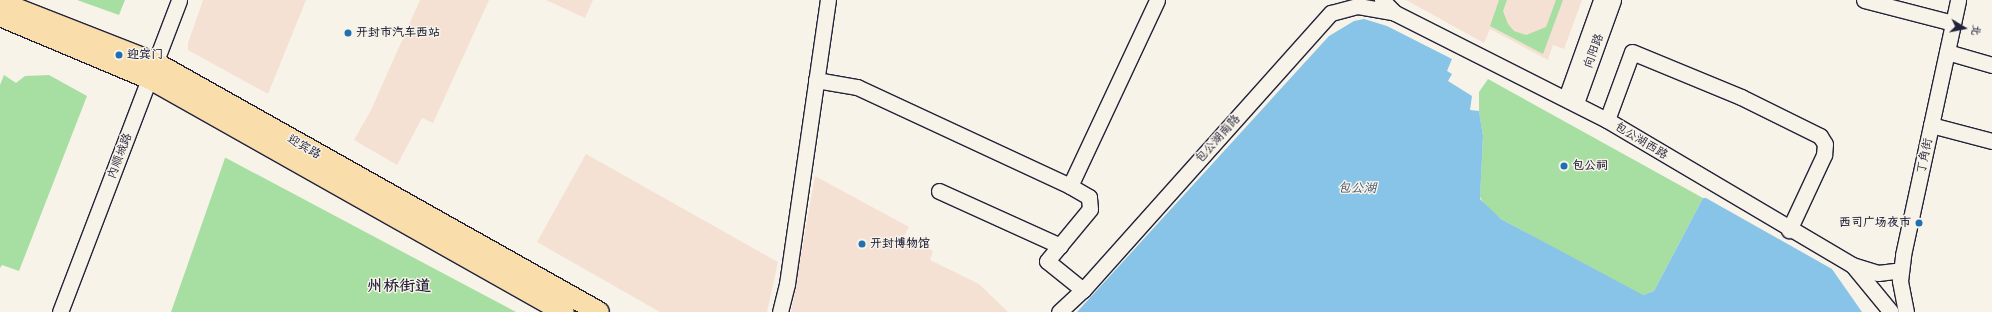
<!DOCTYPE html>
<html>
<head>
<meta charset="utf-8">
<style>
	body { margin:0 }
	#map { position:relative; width:1992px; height:312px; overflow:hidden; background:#f7f3e8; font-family:"Shantell Sans","LXGW WenKai TC",sans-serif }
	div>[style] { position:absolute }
	.built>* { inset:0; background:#f5e1d4 }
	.green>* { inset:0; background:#a7dfa3 }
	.water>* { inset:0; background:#88c4e8 }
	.roads { filter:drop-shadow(1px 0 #22223b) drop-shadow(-1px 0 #22223b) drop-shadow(0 1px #22223b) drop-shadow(0 -1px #22223b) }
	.minor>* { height:15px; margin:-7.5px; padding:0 7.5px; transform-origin:7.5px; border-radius:7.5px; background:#f7f3e8 }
	.major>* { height:20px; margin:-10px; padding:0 10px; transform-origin:10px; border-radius:10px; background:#f9deab }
	.dots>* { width:11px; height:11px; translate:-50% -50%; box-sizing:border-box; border:2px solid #f7f3e8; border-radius:50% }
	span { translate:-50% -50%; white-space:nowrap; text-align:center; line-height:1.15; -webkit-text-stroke:3px #f7f3e8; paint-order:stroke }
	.poi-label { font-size:12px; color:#22223b; font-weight:700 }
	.left { translate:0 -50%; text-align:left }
	.right { translate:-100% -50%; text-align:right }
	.street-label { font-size:12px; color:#22223b }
	.water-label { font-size:13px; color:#41536f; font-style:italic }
	.district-label { font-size:16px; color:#22223b; font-weight:700 }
	.north { position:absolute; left:1944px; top:8px; width:40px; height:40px; -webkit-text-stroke:3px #f7f3e8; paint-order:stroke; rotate:100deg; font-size:11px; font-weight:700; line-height:16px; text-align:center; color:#22223b }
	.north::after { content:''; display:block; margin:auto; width:14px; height:18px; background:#22223b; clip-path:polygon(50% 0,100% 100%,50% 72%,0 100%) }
</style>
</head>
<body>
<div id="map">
	<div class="built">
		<div style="clip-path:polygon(203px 0,306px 0,268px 94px,188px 50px,188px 43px)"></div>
		<div style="clip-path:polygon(420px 0,489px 0,433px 123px,422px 118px,397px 165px,354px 140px,371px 110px)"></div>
		<div style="clip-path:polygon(546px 0,593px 0,585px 18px)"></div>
		<div style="clip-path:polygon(1406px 0,1582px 0,1564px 49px,1553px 45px,1548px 60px,1490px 29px,1484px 43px)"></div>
		<div style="clip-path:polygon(586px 154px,778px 262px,767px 312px,660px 312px,537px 242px)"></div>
		<div style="clip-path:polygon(815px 176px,909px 227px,904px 236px,933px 251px,930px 260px,979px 284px,1008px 312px,791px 312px)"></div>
	</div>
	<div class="green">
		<div style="clip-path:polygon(77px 0,125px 0,119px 15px)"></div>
		<div style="clip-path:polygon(1499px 0,1507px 0,1503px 11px,1508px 24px,1514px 31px,1526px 35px,1546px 27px,1556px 0,1563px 0,1543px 54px,1490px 26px)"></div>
		<div style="clip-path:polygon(4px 75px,16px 83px,25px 76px,49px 75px,87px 96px,19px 271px,2px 265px,0 268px,0 85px)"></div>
		<div style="clip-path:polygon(1488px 79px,1703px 198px,1654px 291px,1643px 295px,1638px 294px,1501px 219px,1484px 204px,1480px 197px,1483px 136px,1479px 111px,1479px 92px)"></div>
		<div style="clip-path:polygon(225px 158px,226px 158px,516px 312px,171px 312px)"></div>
	</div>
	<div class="water">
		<div style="clip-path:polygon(1364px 19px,1387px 26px,1452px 59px,1447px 71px,1452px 74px,1448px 81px,1472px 96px,1470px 110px,1479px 111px,1483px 136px,1480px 199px,1501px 219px,1643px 295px,1654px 291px,1703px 198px,1706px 198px,1832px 269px,1862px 312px,1077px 312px,1329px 36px,1354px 21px)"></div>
	</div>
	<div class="roads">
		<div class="minor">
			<div style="left:1382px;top:0;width:18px;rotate:45deg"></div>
			<div style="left:1395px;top:13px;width:237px;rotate:26.8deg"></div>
			<div style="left:1607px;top:120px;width:285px;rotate:30.6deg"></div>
			<div style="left:1852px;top:265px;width:27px;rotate:17deg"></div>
			<div style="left:1878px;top:273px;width:23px;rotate:-7deg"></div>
			<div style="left:1864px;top:0;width:92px;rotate:14.5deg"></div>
			<div style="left:1947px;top:52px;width:47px;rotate:16.1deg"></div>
			<div style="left:816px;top:80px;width:42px;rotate:9.7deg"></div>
			<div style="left:857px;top:87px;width:235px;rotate:24.9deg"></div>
			<div style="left:1566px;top:98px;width:104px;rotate:-70.3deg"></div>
			<div style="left:1576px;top:103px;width:109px;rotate:-70.2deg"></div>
			<div style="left:1607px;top:120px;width:72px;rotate:-69.8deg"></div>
			<div style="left:1632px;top:52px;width:118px;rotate:22.4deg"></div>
			<div style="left:1741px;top:97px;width:88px;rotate:26.3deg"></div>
			<div style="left:1820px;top:136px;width:9px;rotate:58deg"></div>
			<div style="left:1825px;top:144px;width:11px;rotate:95deg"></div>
			<div style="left:1824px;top:155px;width:83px;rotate:115deg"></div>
			<div style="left:1931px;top:125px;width:63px;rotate:14.7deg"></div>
			<div style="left:939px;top:191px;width:133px;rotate:24.4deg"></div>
			<div style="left:1854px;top:267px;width:58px;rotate:50.6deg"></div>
			<div style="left:1083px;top:290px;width:46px;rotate:-141.1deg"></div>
			<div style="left:1047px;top:261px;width:67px;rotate:-50.4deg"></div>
			<div style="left:1090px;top:209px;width:12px;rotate:-95deg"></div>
			<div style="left:1089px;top:197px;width:22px;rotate:-150deg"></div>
			<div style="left:1070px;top:186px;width:205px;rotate:-64.9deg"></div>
			<div style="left:60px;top:312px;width:334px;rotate:-69.1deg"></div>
			<div style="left:780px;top:312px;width:29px;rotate:-76deg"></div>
			<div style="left:787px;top:284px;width:287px;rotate:-81.8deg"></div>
			<div style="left:1059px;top:312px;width:33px;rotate:-43deg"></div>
			<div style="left:1083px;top:290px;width:372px;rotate:-48.2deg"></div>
			<div style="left:1331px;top:13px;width:28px;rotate:-15deg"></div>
			<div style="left:1358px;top:6px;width:36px;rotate:10deg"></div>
			<div style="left:1906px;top:312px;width:32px;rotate:-101deg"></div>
			<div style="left:1900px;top:281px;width:26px;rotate:-83deg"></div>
			<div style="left:1903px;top:255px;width:261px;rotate:-77.8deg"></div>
		</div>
		<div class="major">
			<div style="left:0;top:2px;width:168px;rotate:21.4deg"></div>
			<div style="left:156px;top:63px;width:508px;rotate:29.34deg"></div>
			<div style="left:0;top:16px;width:163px;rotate:22.8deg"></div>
			<div style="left:150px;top:79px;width:475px;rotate:29.4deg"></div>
		</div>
	</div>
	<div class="dots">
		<div style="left:348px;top:33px;background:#1f6fb2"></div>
		<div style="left:119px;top:55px;background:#1f6fb2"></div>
		<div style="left:1564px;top:166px;background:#1f6fb2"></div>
		<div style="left:1919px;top:223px;background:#1f6fb2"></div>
		<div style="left:862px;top:244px;background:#1f6fb2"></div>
	</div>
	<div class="poi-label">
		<span class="left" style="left:356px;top:33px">开封市汽车西站</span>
		<span class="left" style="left:127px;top:55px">迎宾门</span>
		<span class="left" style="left:1572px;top:166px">包公祠</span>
		<span class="right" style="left:1911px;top:223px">西司广场夜市</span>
		<span class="left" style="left:870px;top:244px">开封博物馆</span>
	</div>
	<div class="street-label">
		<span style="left:1594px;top:51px;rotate:-70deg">向阳路</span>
		<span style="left:1218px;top:139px;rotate:-48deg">包公湖南路</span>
		<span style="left:1641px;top:141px;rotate:31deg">包公湖西路</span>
		<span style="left:304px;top:147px;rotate:30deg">迎宾路</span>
		<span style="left:120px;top:156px;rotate:-69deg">内顺城路</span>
		<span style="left:1925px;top:156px;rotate:-78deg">丁角街</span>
	</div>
	<div class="water-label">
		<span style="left:1357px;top:188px">包公湖</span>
	</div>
	<div class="district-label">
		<span style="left:399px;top:286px">州桥街道</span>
	</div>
	<div class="north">北</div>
</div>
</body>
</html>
